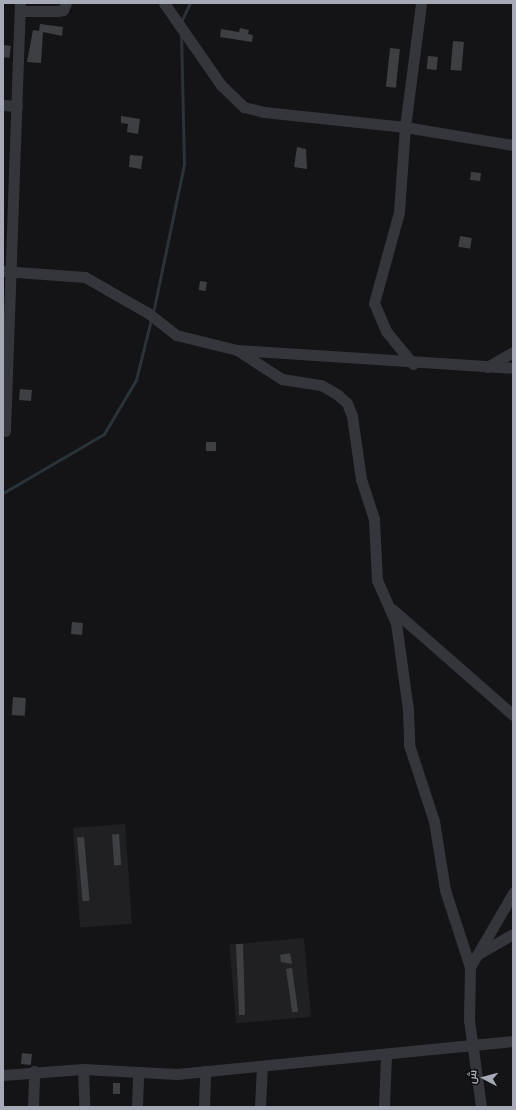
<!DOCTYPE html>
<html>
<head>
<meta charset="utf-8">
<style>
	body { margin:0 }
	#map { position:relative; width:516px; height:1110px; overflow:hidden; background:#141416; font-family:Commissioner,Cairo,sans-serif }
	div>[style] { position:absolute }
	.built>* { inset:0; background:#202023; transform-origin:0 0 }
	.stream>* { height:2.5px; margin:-1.25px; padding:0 1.25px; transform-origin:1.25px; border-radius:1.25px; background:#2a323a }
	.building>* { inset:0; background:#3e3f43; transform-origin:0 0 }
	.minor>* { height:11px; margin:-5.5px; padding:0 5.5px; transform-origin:5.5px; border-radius:5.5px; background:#35363b }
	span { translate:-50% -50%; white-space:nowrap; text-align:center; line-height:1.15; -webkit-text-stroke:4px #0f0f11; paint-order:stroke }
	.frame { position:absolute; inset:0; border:4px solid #a5aab6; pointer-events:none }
	.north { position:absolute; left:464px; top:1058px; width:40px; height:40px; -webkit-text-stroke:3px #0f0f11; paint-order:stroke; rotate:276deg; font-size:11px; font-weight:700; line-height:16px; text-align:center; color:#a5aab6 }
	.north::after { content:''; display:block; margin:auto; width:14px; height:18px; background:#a5aab6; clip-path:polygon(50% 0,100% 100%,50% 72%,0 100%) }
</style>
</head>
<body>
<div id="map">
	<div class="built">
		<div style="left:125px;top:824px;width:100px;height:52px;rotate:86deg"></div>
		<div style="left:304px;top:938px;width:79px;height:75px;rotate:85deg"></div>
	</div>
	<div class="stream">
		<div style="left:181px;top:22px;width:21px;rotate:-65deg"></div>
		<div style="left:153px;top:313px;width:152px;rotate:-78.2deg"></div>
		<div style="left:184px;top:164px;width:129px;rotate:-91.3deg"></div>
		<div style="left:3px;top:493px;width:117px;rotate:-30.3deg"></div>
		<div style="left:104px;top:434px;width:63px;rotate:-59.3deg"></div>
		<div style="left:136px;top:380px;width:62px;rotate:-76deg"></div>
	</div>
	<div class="building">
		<div style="clip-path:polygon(40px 24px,63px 27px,62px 36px,43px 32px,41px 63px,27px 62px,33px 30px,39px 31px)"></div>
		<div style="clip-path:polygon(240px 28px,249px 30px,248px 34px,253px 35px,252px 42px,220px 37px,221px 29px,239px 32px)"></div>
		<div style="left:453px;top:41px;width:11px;height:29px;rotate:5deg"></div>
		<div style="left:4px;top:45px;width:7px;height:12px;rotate:8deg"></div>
		<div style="left:390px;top:48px;width:10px;height:39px;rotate:6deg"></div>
		<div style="left:428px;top:56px;width:10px;height:13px;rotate:6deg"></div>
		<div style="clip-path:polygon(121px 116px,140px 119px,138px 134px,127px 132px,128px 124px,121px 123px)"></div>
		<div style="clip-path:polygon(297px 147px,306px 149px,307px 169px,294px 167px)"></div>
		<div style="clip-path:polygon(130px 155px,143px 156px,141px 169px,129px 167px)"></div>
		<div style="left:471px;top:172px;width:10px;height:8px;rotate:6deg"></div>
		<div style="left:460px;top:236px;width:12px;height:11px;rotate:9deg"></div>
		<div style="left:200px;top:281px;width:7px;height:9px;rotate:8deg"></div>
		<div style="left:20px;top:389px;width:12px;height:11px;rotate:5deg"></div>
		<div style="left:206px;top:442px;width:10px;height:9px"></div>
		<div style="left:72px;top:622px;width:11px;height:12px;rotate:5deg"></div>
		<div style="left:13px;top:697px;width:13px;height:18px;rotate:4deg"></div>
		<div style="left:119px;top:834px;width:31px;height:7px;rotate:86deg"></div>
		<div style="left:84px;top:837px;width:64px;height:7px;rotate:85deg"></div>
		<div style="clip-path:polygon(236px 944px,243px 944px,245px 1015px,239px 1015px)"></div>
		<div style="clip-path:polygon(290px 953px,292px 964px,281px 962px,280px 955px)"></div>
		<div style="left:292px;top:968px;width:44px;height:6px;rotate:82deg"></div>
		<div style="left:22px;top:1053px;width:10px;height:11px;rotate:6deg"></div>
		<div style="left:113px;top:1083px;width:7px;height:11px"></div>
	</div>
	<div class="minor">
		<div style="left:164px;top:3px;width:100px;rotate:55.2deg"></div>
		<div style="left:221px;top:85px;width:32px;rotate:44deg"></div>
		<div style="left:244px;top:107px;width:21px;rotate:14deg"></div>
		<div style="left:264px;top:112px;width:142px;rotate:6.1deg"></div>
		<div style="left:405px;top:127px;width:109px;rotate:9.5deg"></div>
		<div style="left:20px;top:11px;width:37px"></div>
		<div style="left:57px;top:11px;width:6px;rotate:-9deg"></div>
		<div style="left:63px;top:10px;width:8px;rotate:-67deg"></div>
		<div style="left:3px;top:105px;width:14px;rotate:4deg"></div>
		<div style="left:3px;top:271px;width:82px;rotate:4.2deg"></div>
		<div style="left:85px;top:277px;width:73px;rotate:29.7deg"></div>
		<div style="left:148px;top:313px;width:36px;rotate:38deg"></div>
		<div style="left:176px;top:335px;width:63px;rotate:13.8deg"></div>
		<div style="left:237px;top:350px;width:277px;rotate:3.7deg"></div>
		<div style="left:237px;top:350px;width:54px;rotate:32.8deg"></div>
		<div style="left:282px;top:379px;width:39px;rotate:9deg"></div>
		<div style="left:321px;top:385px;width:20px;rotate:30deg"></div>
		<div style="left:338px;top:395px;width:12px;rotate:42deg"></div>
		<div style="left:347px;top:403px;width:14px;rotate:69deg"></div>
		<div style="left:352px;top:416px;width:64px;rotate:81.9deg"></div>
		<div style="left:361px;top:479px;width:42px;rotate:72deg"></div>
		<div style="left:374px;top:519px;width:61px;rotate:87.2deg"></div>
		<div style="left:377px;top:580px;width:47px;rotate:66.2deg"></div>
		<div style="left:396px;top:623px;width:87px;rotate:82.1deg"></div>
		<div style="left:408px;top:709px;width:36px;rotate:88deg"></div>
		<div style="left:409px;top:745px;width:80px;rotate:71.8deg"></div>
		<div style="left:434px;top:821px;width:70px;rotate:80.9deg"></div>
		<div style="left:445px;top:890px;width:81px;rotate:72deg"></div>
		<div style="left:470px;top:967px;width:53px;rotate:91.1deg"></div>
		<div style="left:469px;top:1020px;width:88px;rotate:82.1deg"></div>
		<div style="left:413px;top:364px;width:43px;rotate:-129.3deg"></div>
		<div style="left:386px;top:331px;width:30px;rotate:-113deg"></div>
		<div style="left:374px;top:303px;width:94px;rotate:-74.6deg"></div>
		<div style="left:399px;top:212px;width:85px;rotate:-86deg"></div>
		<div style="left:405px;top:127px;width:125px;rotate:-82.6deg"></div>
		<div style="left:487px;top:367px;width:30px;rotate:-30deg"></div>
		<div style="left:5px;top:431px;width:428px;rotate:-88deg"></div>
		<div style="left:392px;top:609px;width:161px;rotate:41.2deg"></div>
		<div style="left:480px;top:953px;width:38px;rotate:-30deg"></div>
		<div style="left:470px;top:967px;width:86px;rotate:-59.8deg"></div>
		<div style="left:83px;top:1069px;width:38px;rotate:88deg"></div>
		<div style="left:3px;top:1075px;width:80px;rotate:-4.3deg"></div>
		<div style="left:83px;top:1069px;width:94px;rotate:3deg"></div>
		<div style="left:177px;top:1074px;width:338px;rotate:-5.6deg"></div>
		<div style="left:33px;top:1107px;width:36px;rotate:-88deg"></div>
		<div style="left:137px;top:1107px;width:34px;rotate:-88deg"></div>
		<div style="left:204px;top:1107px;width:36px;rotate:-88deg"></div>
		<div style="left:260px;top:1107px;width:41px;rotate:-87.2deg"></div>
		<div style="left:384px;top:1107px;width:52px;rotate:-87.8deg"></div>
	</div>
	<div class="frame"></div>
	<div class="north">ش</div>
</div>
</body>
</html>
